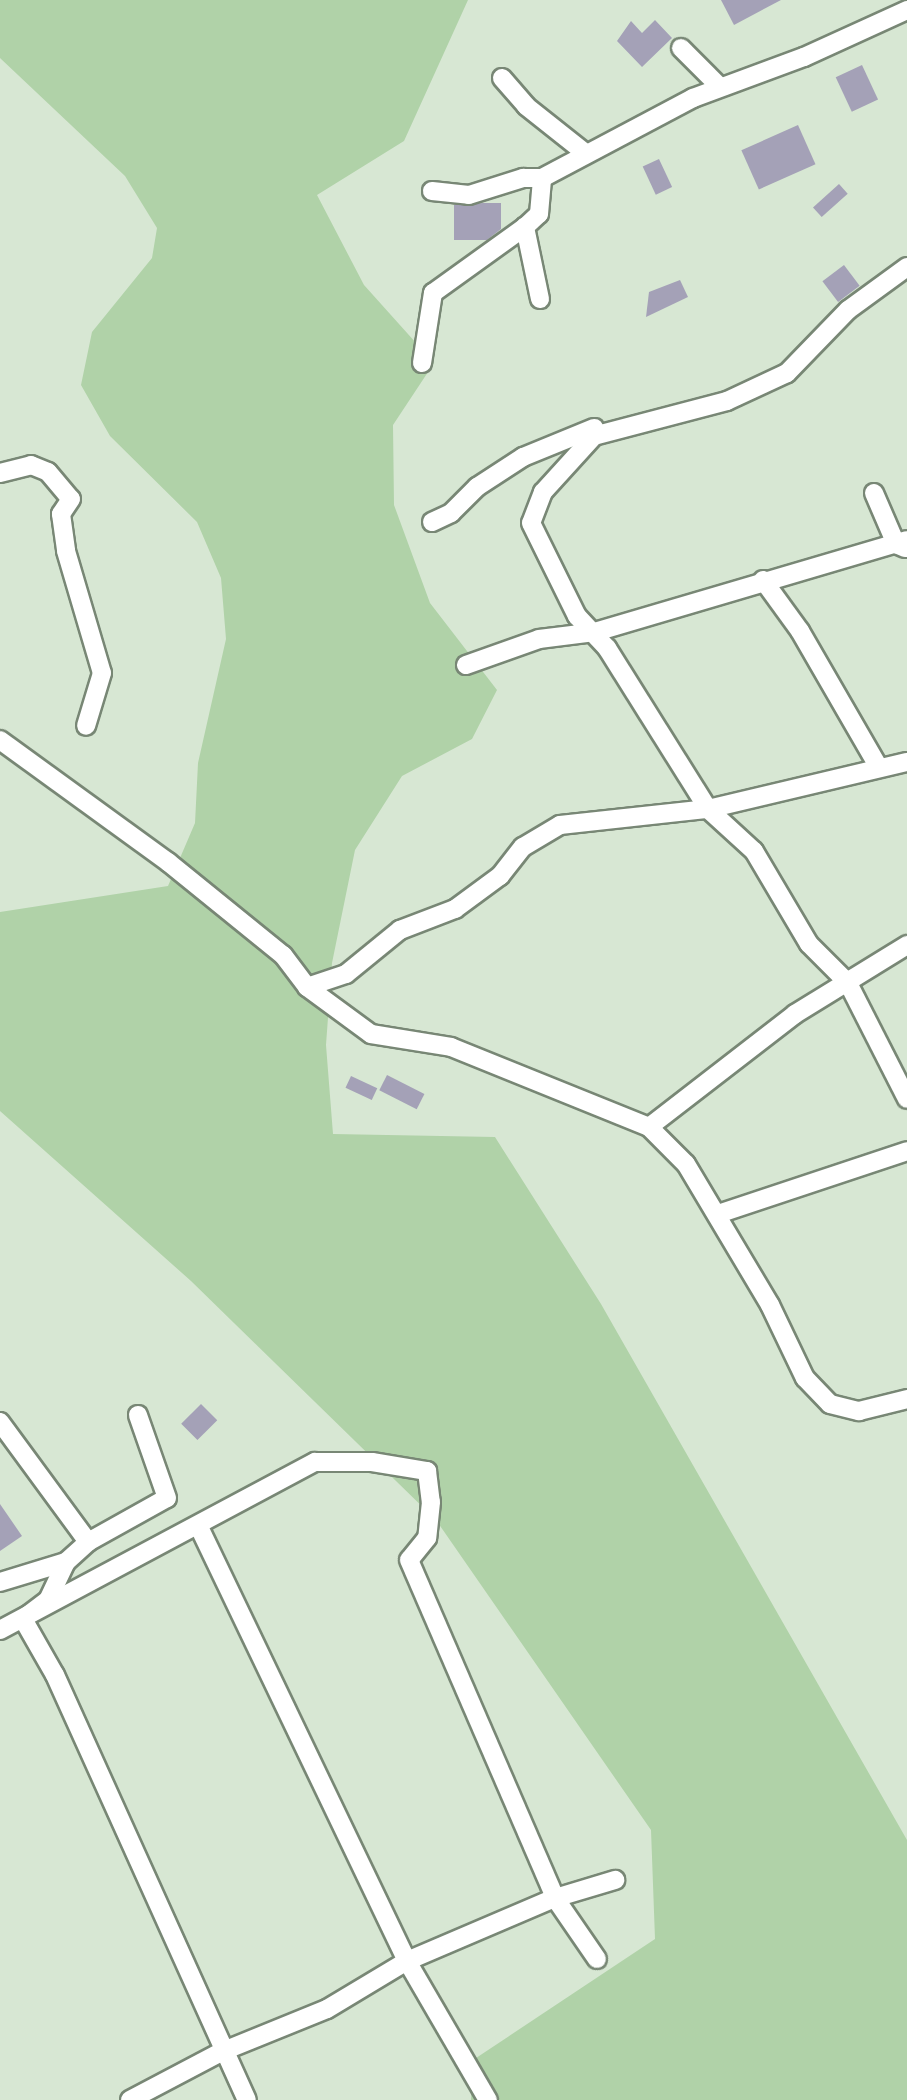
<!DOCTYPE html>
<html>
<head>
<meta charset="utf-8">
<style>
	body { margin:0 }
	#map { position:relative; width:907px; height:2100px; overflow:hidden; background:#d7e7d3; font-family:"Space Grotesk",sans-serif }
	div>[style] { position:absolute }
	.green>* { inset:0; background:#b0d2a8 }
	.building>* { inset:0; background:#a4a1b7; transform-origin:0 0 }
	.roads { filter:drop-shadow(2px 0 #788775) drop-shadow(-2px 0 #788775) drop-shadow(0 2px #788775) drop-shadow(0 -2px #788775) }
	.street>* { height:18px; margin:-9px; padding:0 9px; transform-origin:9px; border-radius:9px; background:#fff }
	span { translate:-50% -50%; white-space:nowrap; text-align:center; line-height:1.15; -webkit-text-stroke:7px #fff; paint-order:stroke }
</style>
</head>
<body>
<div id="map">
	<div class="green">
		<div style="clip-path:polygon(0 0,468px 0,404px 141px,317px 195px,364px 285px,434px 363px,393px 425px,394px 505px,430px 603px,497px 690px,472px 739px,402px 776px,355px 850px,332px 963px,326px 1045px,333px 1134px,495px 1137px,601px 1304px,907px 1840px,907px 2100px,471px 2100px,473px 2060px,655px 1939px,651px 1830px,436px 1520px,191px 1281px,0 1111px,0 912px,168px 886px,195px 823px,198px 763px,226px 639px,221px 578px,197px 522px,110px 436px,81px 385px,92px 332px,152px 258px,157px 228px,125px 176px,0 58px)"></div>
	</div>
	<div class="building">
		<div style="clip-path:polygon(721px 0,781px 0,734px 25px)"></div>
		<div style="clip-path:polygon(655px 20px,672px 38px,642px 67px,617px 41px,631px 21px,642px 33px)"></div>
		<div style="left:862px;top:65px;width:38px;height:29px;rotate:65deg"></div>
		<div style="left:798px;top:125px;width:43px;height:62px;rotate:66deg"></div>
		<div style="left:659px;top:159px;width:31px;height:18px;rotate:65deg"></div>
		<div style="left:839px;top:184px;width:13px;height:35px;rotate:48deg"></div>
		<div style="clip-path:polygon(483px 203px,501px 203px,501px 229px,487px 240px,454px 240px,454px 205px)"></div>
		<div style="left:844px;top:265px;width:26px;height:27px;rotate:53deg"></div>
		<div style="clip-path:polygon(680px 280px,688px 297px,646px 317px,649px 292px)"></div>
		<div style="left:387px;top:1075px;width:42px;height:17px;rotate:27deg"></div>
		<div style="left:351px;top:1076px;width:29px;height:13px;rotate:25deg"></div>
		<div style="left:201px;top:1404px;width:23px;height:28px;rotate:45deg"></div>
		<div style="clip-path:polygon(0 1504px,22px 1536px,0 1551px)"></div>
	</div>
	<div class="roads">
		<div class="street">
			<div style="left:681px;top:48px;width:55px;rotate:45deg"></div>
			<div style="left:502px;top:78px;width:37px;rotate:49deg"></div>
			<div style="left:526px;top:106px;width:74px;rotate:38.4deg"></div>
			<div style="left:432px;top:191px;width:37px;rotate:6deg"></div>
			<div style="left:469px;top:195px;width:57px;rotate:-17.5deg"></div>
			<div style="left:523px;top:178px;width:19px"></div>
			<div style="left:907px;top:267px;width:73px;rotate:143.9deg"></div>
			<div style="left:848px;top:310px;width:88px;rotate:134.1deg"></div>
			<div style="left:787px;top:373px;width:66px;rotate:155deg"></div>
			<div style="left:727px;top:401px;width:138px;rotate:165.3deg"></div>
			<div style="left:594px;top:436px;width:76px;rotate:132.3deg"></div>
			<div style="left:543px;top:492px;width:33px;rotate:111deg"></div>
			<div style="left:531px;top:523px;width:104px;rotate:63.7deg"></div>
			<div style="left:577px;top:616px;width:44px;rotate:46.8deg"></div>
			<div style="left:607px;top:648px;width:190px;rotate:57.9deg"></div>
			<div style="left:708px;top:809px;width:62px;rotate:42.4deg"></div>
			<div style="left:754px;top:851px;width:108px;rotate:59.4deg"></div>
			<div style="left:809px;top:944px;width:55px;rotate:45deg"></div>
			<div style="left:848px;top:983px;width:130px;rotate:63deg"></div>
			<div style="left:540px;top:299px;width:74px;rotate:-101.8deg"></div>
			<div style="left:525px;top:227px;width:19px;rotate:-43deg"></div>
			<div style="left:539px;top:214px;width:36px;rotate:-85deg"></div>
			<div style="left:542px;top:178px;width:171px;rotate:-27.9deg"></div>
			<div style="left:693px;top:98px;width:118px;rotate:-20.3deg"></div>
			<div style="left:804px;top:57px;width:113px;rotate:-24.5deg"></div>
			<div style="left:422px;top:363px;width:71px;rotate:-81.1deg"></div>
			<div style="left:433px;top:293px;width:113px;rotate:-35.7deg"></div>
			<div style="left:0;top:473px;width:32px;rotate:-14deg"></div>
			<div style="left:31px;top:465px;width:18px;rotate:22deg"></div>
			<div style="left:48px;top:472px;width:35px;rotate:50deg"></div>
			<div style="left:71px;top:499px;width:18px;rotate:124deg"></div>
			<div style="left:61px;top:514px;width:37px;rotate:82deg"></div>
			<div style="left:66px;top:551px;width:127px;rotate:73.6deg"></div>
			<div style="left:102px;top:673px;width:55px;rotate:106.8deg"></div>
			<div style="left:874px;top:493px;width:56px;rotate:66.7deg"></div>
			<div style="left:896px;top:544px;width:10px;rotate:24deg"></div>
			<div style="left:432px;top:522px;width:21px;rotate:-25deg"></div>
			<div style="left:451px;top:513px;width:37px;rotate:-45deg"></div>
			<div style="left:477px;top:487px;width:55px;rotate:-33.1deg"></div>
			<div style="left:523px;top:457px;width:77px;rotate:-22.2deg"></div>
			<div style="left:763px;top:580px;width:63px;rotate:54deg"></div>
			<div style="left:800px;top:631px;width:156px;rotate:60deg"></div>
			<div style="left:466px;top:665px;width:77px;rotate:-19.6deg"></div>
			<div style="left:539px;top:639px;width:56px;rotate:-7.1deg"></div>
			<div style="left:595px;top:632px;width:325px;rotate:-16.4deg"></div>
			<div style="left:0;top:740px;width:208px;rotate:36deg"></div>
			<div style="left:168px;top:862px;width:148px;rotate:39deg"></div>
			<div style="left:283px;top:955px;width:40px;rotate:53deg"></div>
			<div style="left:307px;top:987px;width:79px;rotate:36.3deg"></div>
			<div style="left:371px;top:1034px;width:81px;rotate:9.2deg"></div>
			<div style="left:451px;top:1047px;width:214px;rotate:22deg"></div>
			<div style="left:649px;top:1127px;width:52px;rotate:45deg"></div>
			<div style="left:686px;top:1164px;width:164px;rotate:59.2deg"></div>
			<div style="left:770px;top:1305px;width:81px;rotate:64.4deg"></div>
			<div style="left:805px;top:1378px;width:36px;rotate:46deg"></div>
			<div style="left:830px;top:1404px;width:30px;rotate:14deg"></div>
			<div style="left:859px;top:1411px;width:49px;rotate:-14deg"></div>
			<div style="left:307px;top:987px;width:41px;rotate:-18.4deg"></div>
			<div style="left:346px;top:974px;width:70px;rotate:-39.2deg"></div>
			<div style="left:400px;top:930px;width:59px;rotate:-20.9deg"></div>
			<div style="left:455px;top:909px;width:56px;rotate:-36.3deg"></div>
			<div style="left:500px;top:876px;width:37px;rotate:-52deg"></div>
			<div style="left:523px;top:847px;width:43px;rotate:-30.7deg"></div>
			<div style="left:560px;top:825px;width:149px;rotate:-6.2deg"></div>
			<div style="left:708px;top:809px;width:204px;rotate:-13.3deg"></div>
			<div style="left:649px;top:1127px;width:185px;rotate:-37.7deg"></div>
			<div style="left:795px;top:1014px;width:132px;rotate:-31.6deg"></div>
			<div style="left:718px;top:1214px;width:199px;rotate:-18.4deg"></div>
			<div style="left:0;top:1422px;width:149px;rotate:53.7deg"></div>
			<div style="left:199px;top:1527px;width:481px;rotate:64.4deg"></div>
			<div style="left:407px;top:1961px;width:161px;rotate:59.8deg"></div>
			<div style="left:66px;top:1562px;width:42px;rotate:115.3deg"></div>
			<div style="left:48px;top:1600px;width:31px;rotate:143deg"></div>
			<div style="left:23px;top:1619px;width:64px;rotate:60.3deg"></div>
			<div style="left:55px;top:1675px;width:466px;rotate:65.7deg"></div>
			<div style="left:0;top:1582px;width:69px;rotate:-16.9deg"></div>
			<div style="left:66px;top:1562px;width:30px;rotate:-42deg"></div>
			<div style="left:88px;top:1542px;width:90px;rotate:-29.1deg"></div>
			<div style="left:167px;top:1498px;width:88px;rotate:-109.3deg"></div>
			<div style="left:0;top:1630px;width:357px;rotate:-28.1deg"></div>
			<div style="left:315px;top:1462px;width:57px"></div>
			<div style="left:372px;top:1462px;width:56px;rotate:9.3deg"></div>
			<div style="left:427px;top:1471px;width:31px;rotate:83deg"></div>
			<div style="left:431px;top:1502px;width:36px;rotate:96deg"></div>
			<div style="left:427px;top:1538px;width:28px;rotate:129deg"></div>
			<div style="left:409px;top:1560px;width:368px;rotate:66.6deg"></div>
			<div style="left:555px;top:1898px;width:74px;rotate:55.5deg"></div>
			<div style="left:130px;top:2100px;width:103px;rotate:-27.8deg"></div>
			<div style="left:221px;top:2052px;width:114px;rotate:-22.1deg"></div>
			<div style="left:327px;top:2009px;width:93px;rotate:-31deg"></div>
			<div style="left:407px;top:1961px;width:161px;rotate:-23.1deg"></div>
			<div style="left:555px;top:1898px;width:63px;rotate:-16.7deg"></div>
		</div>
	</div>
</div>
</body>
</html>
